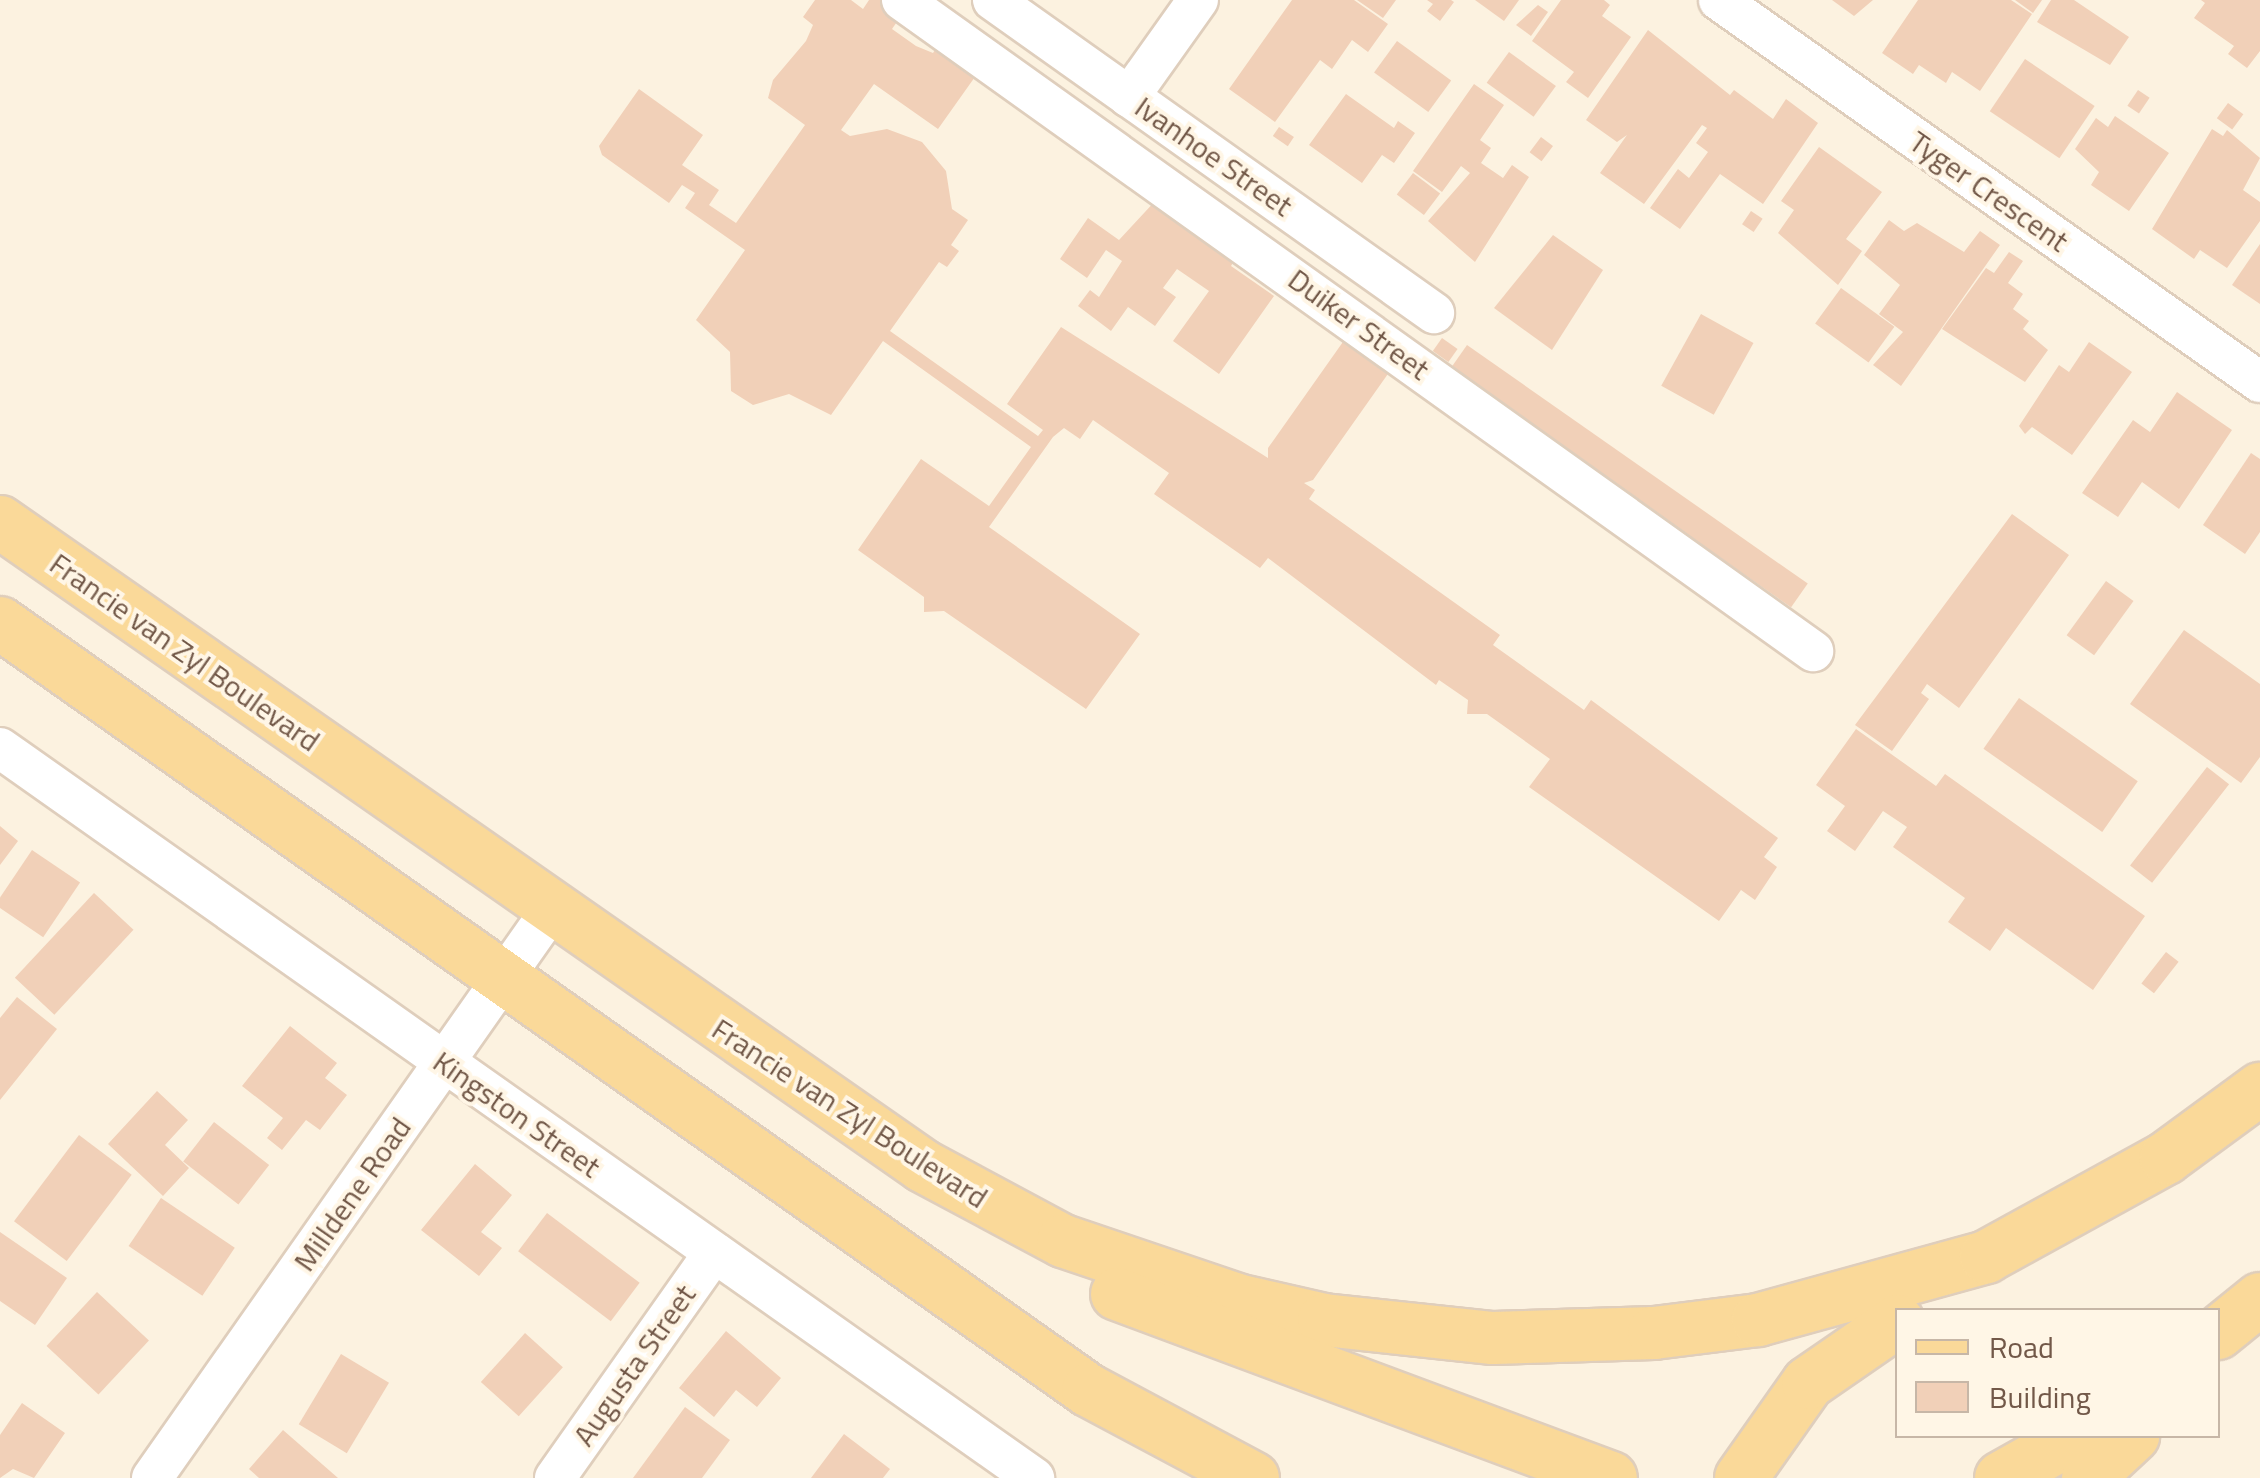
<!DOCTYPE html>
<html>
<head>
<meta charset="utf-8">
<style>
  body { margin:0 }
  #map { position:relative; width:2260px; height:1478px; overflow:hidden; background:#fcf2e0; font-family:"Titillium Web",sans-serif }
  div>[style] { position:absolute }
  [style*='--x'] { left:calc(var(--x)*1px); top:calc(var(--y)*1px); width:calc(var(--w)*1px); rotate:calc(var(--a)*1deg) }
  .building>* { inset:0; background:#f1d0b8; transform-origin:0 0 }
  .roads { filter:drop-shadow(2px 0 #dfcebc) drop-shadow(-2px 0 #dfcebc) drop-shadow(0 2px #dfcebc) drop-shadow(0 -2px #dfcebc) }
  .minor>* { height:40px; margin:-20px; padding:0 20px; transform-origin:20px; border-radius:20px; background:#fff }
  .major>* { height:52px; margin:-26px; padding:0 26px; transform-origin:26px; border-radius:26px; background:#fad999 }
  span { translate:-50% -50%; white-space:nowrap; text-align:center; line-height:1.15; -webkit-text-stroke:8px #fff6e6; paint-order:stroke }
  .street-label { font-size:30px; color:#725848 }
  .legend { position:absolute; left:1895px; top:1308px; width:325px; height:130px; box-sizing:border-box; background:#fff6e6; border:2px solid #c7b7a7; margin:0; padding:12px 18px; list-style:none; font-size:30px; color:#725848 }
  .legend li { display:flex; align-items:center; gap:20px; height:50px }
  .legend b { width:50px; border:2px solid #c7b7a7 }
</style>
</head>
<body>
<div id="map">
  <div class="building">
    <i style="clip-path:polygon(815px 0,851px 0,863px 9px,869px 0,884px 0,903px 13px,892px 29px,916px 46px,933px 53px,942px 39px,982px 67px,938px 129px,874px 84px,841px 130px,850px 136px,887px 129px,922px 142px,946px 171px,952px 209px,968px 220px,951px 245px,959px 251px,947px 267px,939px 262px,890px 331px,1038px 436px,1043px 430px,1007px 404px,1061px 327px,1268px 458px,1268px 448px,1345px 339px,1390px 371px,1313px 480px,1304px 483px,1315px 490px,1309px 499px,1500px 635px,1493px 645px,1584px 710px,1591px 700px,1778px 838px,1764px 857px,1777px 867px,1755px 900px,1741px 890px,1719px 921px,1529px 787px,1550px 759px,1487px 714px,1467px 714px,1468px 700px,1439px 680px,1436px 685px,1268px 558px,1260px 568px,1154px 494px,1169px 473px,1093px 420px,1080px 439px,1064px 428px,1053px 437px,989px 527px,1140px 634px,1086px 709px,944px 611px,924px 612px,924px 597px,858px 550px,921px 459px,989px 506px,1031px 447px,883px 341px,831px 415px,789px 394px,753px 405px,731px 391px,730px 352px,696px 320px,745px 250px,685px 208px,695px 193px,682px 185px,669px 203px,602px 155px,599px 146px,639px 89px,703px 135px,682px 165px,719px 190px,709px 205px,736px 223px,805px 125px,768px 98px,773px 80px,806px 41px,813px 25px,803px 17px)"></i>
    <i style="clip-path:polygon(1292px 0,1354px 0,1388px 24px,1368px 52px,1352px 40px,1332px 69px,1320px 60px,1275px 122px,1229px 89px)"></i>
    <i style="clip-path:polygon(1357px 0,1396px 0,1383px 18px)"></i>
    <i style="clip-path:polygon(1427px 0,1451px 0,1454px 2px,1440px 21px,1427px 11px,1433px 4px)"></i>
    <i style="clip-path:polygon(1475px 0,1519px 0,1504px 21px)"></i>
    <i style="clip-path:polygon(1561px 0,1604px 0,1610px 5px,1602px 16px,1631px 37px,1588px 98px,1566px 82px,1574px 72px,1532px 41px)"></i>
    <i style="clip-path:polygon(1832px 0,1873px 0,1854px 16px)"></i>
    <i style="clip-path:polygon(1918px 0,2011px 0,2032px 14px,1980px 91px,1952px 72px,1946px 83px,1919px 65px,1913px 74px,1882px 53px)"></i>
    <i style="clip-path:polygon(2015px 0,2042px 0,2033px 13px)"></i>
    <i style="clip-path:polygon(2051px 0,2074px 0,2129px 37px,2110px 65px,2037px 22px)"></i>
    <i style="clip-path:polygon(2201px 0,2260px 0,2260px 51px,2247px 68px,2228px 54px,2234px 46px,2194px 18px,2205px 3px)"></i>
    <i style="clip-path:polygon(1538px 5px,1548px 12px,1531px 36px,1516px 25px)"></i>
    <i style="clip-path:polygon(1648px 30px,1730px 95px,1734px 90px,1773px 119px,1786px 99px,1818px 123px,1763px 204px,1720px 174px,1680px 229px,1650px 208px,1678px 169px,1689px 178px,1708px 152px,1696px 143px,1707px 128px,1702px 125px,1644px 204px,1600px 173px,1627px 135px,1617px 142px,1586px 120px)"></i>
    <i style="left:1397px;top:41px;width:67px;height:39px;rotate:36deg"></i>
    <i style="left:1509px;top:52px;width:58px;height:38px;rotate:36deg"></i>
    <i style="left:2025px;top:59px;width:84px;height:63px;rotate:34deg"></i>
    <i style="clip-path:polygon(1474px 84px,1504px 105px,1480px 140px,1491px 148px,1481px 163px,1503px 178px,1512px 165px,1529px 177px,1475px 262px,1428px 221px,1470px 173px,1461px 166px,1442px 192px,1413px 171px)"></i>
    <i style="left:2138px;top:90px;width:14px;height:19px;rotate:34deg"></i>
    <i style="clip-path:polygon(1346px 94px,1394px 128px,1398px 121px,1415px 133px,1394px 163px,1382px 155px,1362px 183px,1309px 145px)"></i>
    <i style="left:2228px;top:103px;width:19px;height:19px;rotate:36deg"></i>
    <i style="clip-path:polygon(2115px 116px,2169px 153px,2129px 211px,2091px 185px,2099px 172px,2075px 149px,2096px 118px,2108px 127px)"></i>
    <i style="left:1279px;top:127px;width:18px;height:11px;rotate:34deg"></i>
    <i style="clip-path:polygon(2212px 129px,2223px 136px,2227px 130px,2260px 158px,2243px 190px,2260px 202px,2260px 221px,2227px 268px,2200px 250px,2194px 259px,2152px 229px)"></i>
    <i style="left:1541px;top:137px;width:15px;height:19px;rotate:37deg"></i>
    <i style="clip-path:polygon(1819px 147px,1882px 192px,1846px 239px,1862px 251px,1838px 285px,1778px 233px,1794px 210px,1781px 201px)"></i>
    <i style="left:1413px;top:173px;width:34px;height:27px;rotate:37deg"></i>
    <i style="clip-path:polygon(1157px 199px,1237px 256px,1231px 266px,1274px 296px,1219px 374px,1173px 341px,1209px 291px,1177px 269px,1163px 288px,1176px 297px,1155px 326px,1128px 307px,1111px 331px,1078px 306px,1090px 290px,1099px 297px,1122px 261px,1106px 250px,1087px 278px,1060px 259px,1088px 218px,1119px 240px)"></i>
    <i style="left:1751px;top:211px;width:14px;height:16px;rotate:34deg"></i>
    <i style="clip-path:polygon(1889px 220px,1904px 231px,1917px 223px,1964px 252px,1980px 231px,2000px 245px,1901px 386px,1873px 365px,1903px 332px,1879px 314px,1900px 285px,1864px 255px)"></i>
    <i style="clip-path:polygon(1553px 235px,1603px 270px,1552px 350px,1494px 308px)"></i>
    <i style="clip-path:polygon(2260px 244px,2260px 304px,2232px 285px)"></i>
    <i style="clip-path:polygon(2009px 252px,2023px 261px,2008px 283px,2023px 294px,2013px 309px,2029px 321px,2023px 329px,2048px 350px,2025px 382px,1942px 329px,1986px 268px,1994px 273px)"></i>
    <i style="left:1841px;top:288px;width:66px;height:44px;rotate:36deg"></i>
    <i style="left:1701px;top:314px;width:60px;height:82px;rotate:29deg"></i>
    <i style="left:1442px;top:338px;width:19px;height:16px;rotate:35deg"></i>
    <i style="clip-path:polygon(2089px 342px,2132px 372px,2072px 455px,2032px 427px,2025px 434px,2019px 426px,2059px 365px,2069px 372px)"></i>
    <i style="left:1467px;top:345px;width:416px;height:29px;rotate:35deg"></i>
    <i style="clip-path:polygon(2177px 392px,2232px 430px,2179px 509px,2142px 482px,2118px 517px,2082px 493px,2133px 420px,2150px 432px)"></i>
    <i style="clip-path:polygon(2251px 453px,2260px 459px,2260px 532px,2245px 554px,2203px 525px)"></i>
    <i style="clip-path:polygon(2012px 514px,2069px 555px,1959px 708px,1927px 684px,1921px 693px,1929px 699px,1892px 751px,1855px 725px)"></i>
    <i style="left:2106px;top:581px;width:34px;height:67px;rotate:36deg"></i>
    <i style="clip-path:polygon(2184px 630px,2260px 684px,2260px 757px,2241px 783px,2130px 704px)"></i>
    <i style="left:2019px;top:698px;width:145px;height:62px;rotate:35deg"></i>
    <i style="clip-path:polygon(1856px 729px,1936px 786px,1945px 774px,2145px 916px,2093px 990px,2006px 928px,1990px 951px,1948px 922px,1965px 898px,1893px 847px,1907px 827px,1883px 811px,1855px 851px,1827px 831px,1845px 806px,1816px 785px)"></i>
    <i style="left:2207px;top:767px;width:28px;height:125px;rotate:38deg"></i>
    <i style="clip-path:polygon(0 826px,18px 841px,0 865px)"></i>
    <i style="left:32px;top:850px;width:58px;height:66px;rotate:34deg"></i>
    <i style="left:94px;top:893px;width:54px;height:116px;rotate:43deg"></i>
    <i style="left:2166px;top:952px;width:16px;height:40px;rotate:38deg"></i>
    <i style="clip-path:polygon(17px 997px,57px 1029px,0 1100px,0 1018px)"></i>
    <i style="clip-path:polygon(290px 1026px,337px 1063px,325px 1078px,347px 1095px,320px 1130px,306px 1120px,282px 1150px,267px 1138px,283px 1118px,242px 1086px)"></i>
    <i style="clip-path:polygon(157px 1091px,188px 1120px,165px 1145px,189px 1168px,163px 1196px,108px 1144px)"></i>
    <i style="left:214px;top:1122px;width:70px;height:50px;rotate:38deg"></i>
    <i style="left:79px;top:1135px;width:66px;height:108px;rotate:37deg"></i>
    <i style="clip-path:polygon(475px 1164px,512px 1195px,481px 1232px,502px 1248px,479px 1276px,421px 1230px)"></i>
    <i style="left:161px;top:1198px;width:89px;height:58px;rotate:34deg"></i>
    <i style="left:547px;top:1213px;width:116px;height:48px;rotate:37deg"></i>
    <i style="clip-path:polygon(0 1232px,67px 1278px,35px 1325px,0 1301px)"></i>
    <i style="left:97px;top:1292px;width:71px;height:74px;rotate:43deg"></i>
    <i style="clip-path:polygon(726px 1331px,781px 1378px,757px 1407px,736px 1390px,714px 1417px,679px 1388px)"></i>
    <i style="left:525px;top:1333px;width:51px;height:66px;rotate:42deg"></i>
    <i style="left:341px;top:1354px;width:56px;height:82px;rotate:31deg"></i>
    <i style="clip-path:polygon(22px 1403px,65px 1433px,34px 1478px,13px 1469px,0 1478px,0 1435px)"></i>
    <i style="clip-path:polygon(685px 1407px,730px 1440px,702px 1478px,633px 1478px)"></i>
    <i style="clip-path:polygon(283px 1430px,338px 1478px,259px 1478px,249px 1469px)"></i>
    <i style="clip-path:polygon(844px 1434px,890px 1469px,883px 1478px,811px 1478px)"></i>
  </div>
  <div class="roads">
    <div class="minor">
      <i style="--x:902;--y:0;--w:1120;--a:35.55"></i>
      <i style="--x:993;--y:0;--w:541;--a:35.37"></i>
      <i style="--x:1719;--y:0;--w:662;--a:35.23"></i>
      <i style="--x:1129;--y:97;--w:119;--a:-54.6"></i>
      <i style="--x:0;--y:748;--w:1266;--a:35.22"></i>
      <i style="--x:152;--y:1478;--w:694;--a:-54.91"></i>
      <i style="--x:555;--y:1478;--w:276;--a:-54.8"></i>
    </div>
    <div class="major">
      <i style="--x:0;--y:522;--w:1125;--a:34.9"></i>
      <i style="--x:923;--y:1166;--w:159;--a:28.2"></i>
      <i style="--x:1063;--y:1241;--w:184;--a:18.7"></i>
      <i style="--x:1237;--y:1300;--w:89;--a:12.9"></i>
      <i style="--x:1324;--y:1320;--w:170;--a:6.1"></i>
      <i style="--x:1493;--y:1338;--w:161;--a:-1.8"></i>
      <i style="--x:1654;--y:1333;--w:105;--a:-7.1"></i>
      <i style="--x:1758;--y:1320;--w:237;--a:-15.4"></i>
      <i style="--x:1986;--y:1257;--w:205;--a:-28.8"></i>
      <i style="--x:2166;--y:1158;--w:117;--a:-36.3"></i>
      <i style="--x:0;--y:623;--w:1331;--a:35.18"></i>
      <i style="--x:1088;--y:1390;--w:187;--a:28.1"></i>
      <i style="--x:1117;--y:1294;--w:527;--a:20.43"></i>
      <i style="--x:2218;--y:1333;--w:54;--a:-39"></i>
      <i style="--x:1741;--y:1478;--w:116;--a:-54.8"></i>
      <i style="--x:1808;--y:1383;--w:109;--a:-34.6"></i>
      <i style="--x:2001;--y:1478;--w:86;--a:-29.2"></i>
      <i style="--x:2088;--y:1478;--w:62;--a:-43"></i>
    </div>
  </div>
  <div class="street-label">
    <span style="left:1214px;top:156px;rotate:35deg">Ivanhoe Street</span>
    <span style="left:1989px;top:191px;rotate:35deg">Tyger Crescent</span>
    <span style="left:1359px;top:324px;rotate:36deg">Duiker Street</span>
    <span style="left:185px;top:652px;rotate:35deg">Francie van Zyl Boulevard</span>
    <span style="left:850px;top:1113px;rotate:33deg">Francie van Zyl Boulevard</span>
    <span style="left:517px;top:1114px;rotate:35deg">Kingston Street</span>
    <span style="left:352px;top:1194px;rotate:-55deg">Milldene Road</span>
    <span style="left:634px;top:1365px;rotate:-55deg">Augusta Street</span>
  </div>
  <ul class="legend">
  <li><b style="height:12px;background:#fad999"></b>Road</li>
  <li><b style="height:28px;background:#f1d0b8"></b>Building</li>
  </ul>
</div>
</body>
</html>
